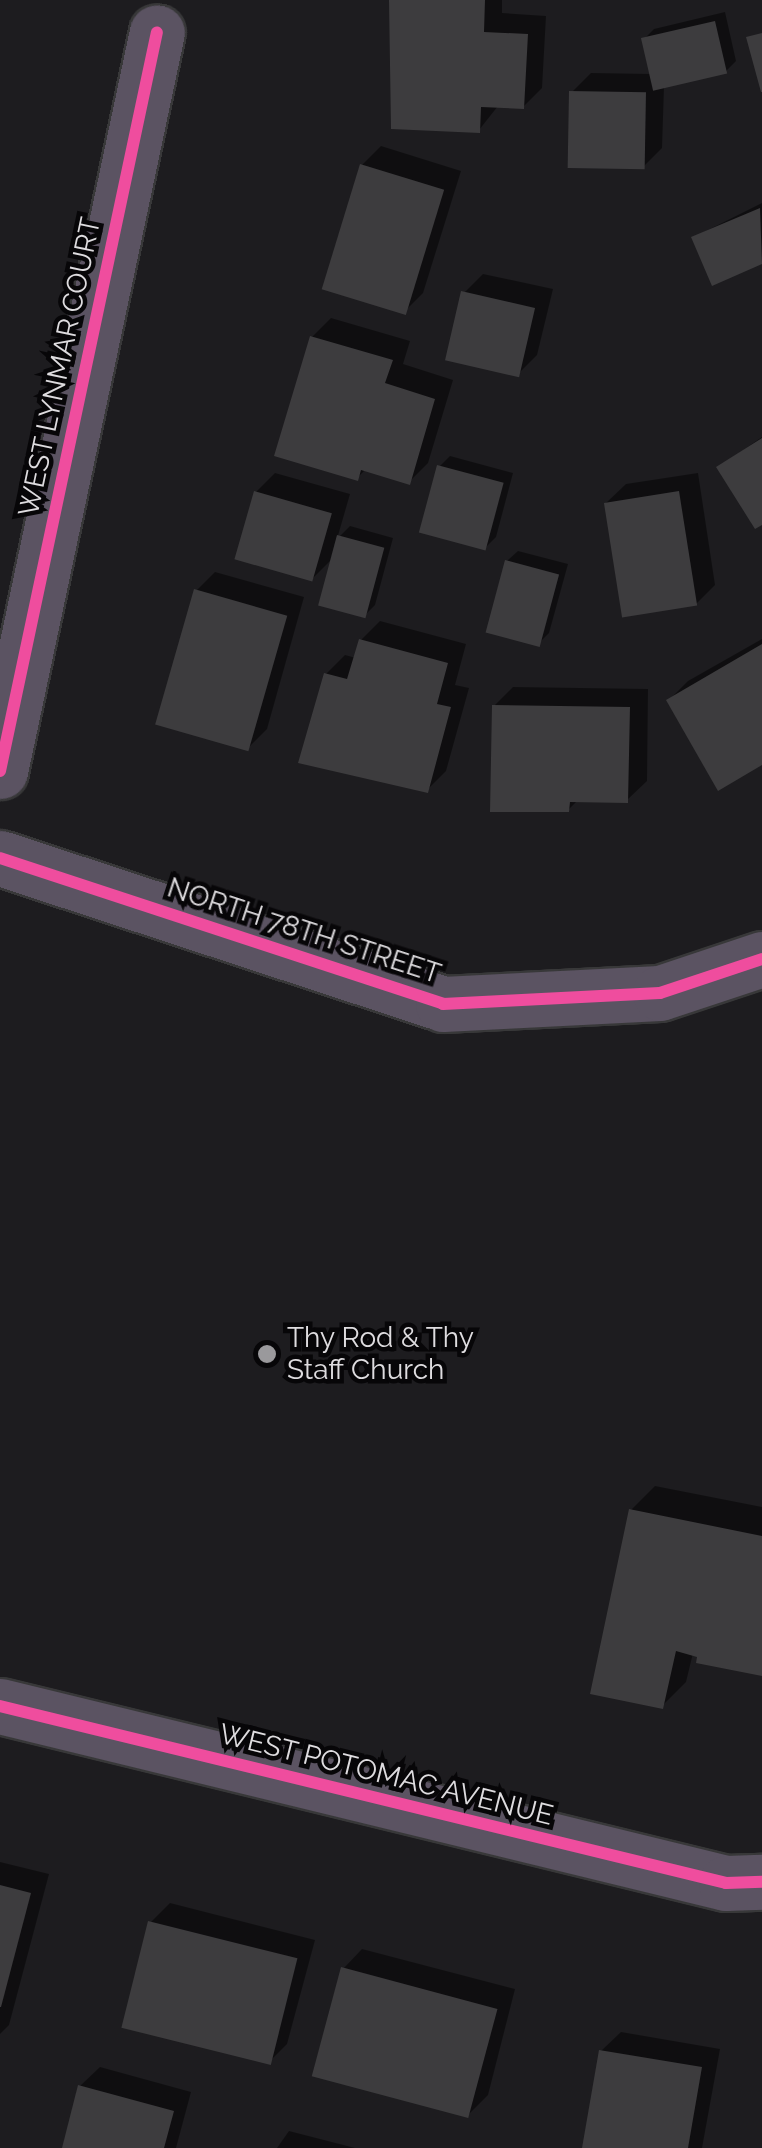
<!DOCTYPE html>
<html>
<head>
<meta charset="utf-8">
<style>
  body { margin:0 }
  #map { position:relative; width:762px; height:2148px; overflow:hidden; background:#1d1c1f; font-family:Raleway,sans-serif }
  div>[style] { position:absolute }
  [style*='--x'] { left:calc(var(--x)*1px); top:calc(var(--y)*1px); width:calc(var(--w)*1px); rotate:calc(var(--a)*1deg) }
  .shadow>* { inset:0; background:#0007 }
  .building>* { inset:0; background:#3d3c3e; transform-origin:0 0 }
  .roads { filter:drop-shadow(2px 0 #383839) drop-shadow(-2px 0 #383839) drop-shadow(0 2px #383839) drop-shadow(0 -2px #383839) }
  .minor>* { height:55px; margin:-27.5px; padding:0 27.5px; transform-origin:27.5px; border-radius:27.5px; background:#5b5362 }
  .cycleway>* { height:12px; margin:-6px; padding:0 6px; transform-origin:6px; border-radius:6px; background:#ef4d9e }
  .dots>* { width:28px; height:28px; translate:-50% -50%; box-sizing:border-box; border:5px solid #070608; border-radius:50% }
  span { translate:-50% -50%; white-space:nowrap; text-align:center; line-height:1.15; -webkit-text-stroke:9px #070608; paint-order:stroke }
  .street-label { font-size:28px; color:#dedcdf }
  .poi-label { font-size:28px; color:#dedcdf }
  .left { translate:0 -50%; text-align:left }
</style>
</head>
<body>
<div id="map">
  <div class="shadow">
    <i style="clip-path:polygon(392px 0,502px 0,502px 13px,546px 16px,542px 88px,523px 107px,498px 106px,479px 130px)"></i>
    <i style="clip-path:polygon(725px 12px,736px 61px,725px 72px,664px 87px,662px 148px,643px 167px,572px 92px,591px 73px,651px 74px,643px 40px,654px 29px)"></i>
    <i style="clip-path:polygon(381px 146px,461px 171px,423px 293px,404px 312px,362px 165px)"></i>
    <i style="clip-path:polygon(762px 203px,762px 261px,714px 282px,694px 237px)"></i>
    <i style="clip-path:polygon(483px 274px,553px 289px,537px 355px,518px 374px,464px 293px)"></i>
    <i style="clip-path:polygon(331px 318px,410px 341px,403px 364px,453px 380px,428px 463px,409px 482px,366px 469px,357px 478px,312px 337px)"></i>
    <i style="clip-path:polygon(762px 437px,762px 522px,719px 467px)"></i>
    <i style="clip-path:polygon(450px 456px,513px 473px,496px 537px,485px 548px,439px 467px)"></i>
    <i style="clip-path:polygon(275px 473px,350px 494px,337px 539px,350px 526px,393px 538px,375px 605px,364px 616px,334px 557px,312px 579px,256px 492px)"></i>
    <i style="clip-path:polygon(698px 473px,715px 585px,696px 604px,606px 503px,626px 484px)"></i>
    <i style="clip-path:polygon(518px 551px,568px 564px,549px 633px,539px 643px,507px 561px)"></i>
    <i style="clip-path:polygon(215px 572px,304px 597px,267px 729px,248px 748px,196px 591px)"></i>
    <i style="clip-path:polygon(380px 621px,466px 644px,455px 685px,469px 688px,446px 771px,427px 790px,326px 674px,345px 655px,356px 658px,361px 640px)"></i>
    <i style="clip-path:polygon(762px 639px,762px 763px,669px 700px,688px 681px)"></i>
    <i style="clip-path:polygon(513px 687px,648px 689px,647px 781px,627px 800px,579px 799px,568px 810px,494px 706px)"></i>
    <i style="clip-path:polygon(655px 1486px,762px 1507px,762px 1674px,693px 1653px,686px 1682px,662px 1706px,631px 1510px)"></i>
    <i style="clip-path:polygon(0 1862px,49px 1874px,9px 2025px,0 2034px)"></i>
    <i style="clip-path:polygon(170px 1903px,315px 1940px,287px 2044px,268px 2063px,151px 1922px)"></i>
    <i style="clip-path:polygon(362px 1949px,515px 1989px,488px 2095px,469px 2114px,343px 1969px)"></i>
    <i style="clip-path:polygon(621px 2032px,720px 2049px,702px 2148px,584px 2148px,601px 2051px)"></i>
    <i style="clip-path:polygon(100px 2067px,191px 2092px,176px 2148px,65px 2148px,80px 2086px)"></i>
    <i style="clip-path:polygon(289px 2131px,355px 2148px,277px 2148px)"></i>
  </div>
  <div class="building">
    <i style="clip-path:polygon(389px 0,485px 0,484px 32px,528px 34px,524px 109px,481px 107px,480px 133px,391px 129px)"></i>
    <i style="left:715px;top:21px;width:54px;height:76px;rotate:77deg"></i>
    <i style="clip-path:polygon(762px 33px,762px 92px,761px 92px,746px 37px)"></i>
    <i style="left:569px;top:91px;width:77px;height:77px;rotate:1deg"></i>
    <i style="left:360px;top:164px;width:88px;height:131px;rotate:17deg"></i>
    <i style="clip-path:polygon(760px 208px,762px 264px,712px 286px,691px 237px)"></i>
    <i style="left:461px;top:291px;width:76px;height:71px;rotate:13deg"></i>
    <i style="clip-path:polygon(310px 336px,393px 360px,385px 383px,435px 399px,410px 485px,361px 470px,358px 481px,274px 456px)"></i>
    <i style="clip-path:polygon(762px 438px,762px 525px,755px 529px,716px 467px)"></i>
    <i style="left:437px;top:465px;width:69px;height:70px;rotate:15deg"></i>
    <i style="left:254px;top:491px;width:81px;height:71px;rotate:16deg"></i>
    <i style="left:679px;top:491px;width:116px;height:76px;rotate:81deg"></i>
    <i style="left:337px;top:535px;width:49px;height:73px;rotate:15deg"></i>
    <i style="left:505px;top:560px;width:56px;height:75px;rotate:15deg"></i>
    <i style="left:194px;top:589px;width:97px;height:141px;rotate:16deg"></i>
    <i style="clip-path:polygon(359px 639px,448px 663px,437px 704px,451px 707px,428px 793px,298px 763px,324px 673px,347px 679px)"></i>
    <i style="clip-path:polygon(762px 644px,762px 765px,718px 791px,666px 700px)"></i>
    <i style="clip-path:polygon(492px 705px,630px 707px,628px 803px,570px 802px,569px 812px,490px 812px)"></i>
    <i style="clip-path:polygon(629px 1509px,762px 1536px,762px 1676px,696px 1663px,697px 1657px,676px 1651px,663px 1709px,590px 1694px)"></i>
    <i style="clip-path:polygon(0 1885px,31px 1893px,1px 2007px,0 2007px)"></i>
    <i style="left:148px;top:1921px;width:154px;height:110px;rotate:14deg"></i>
    <i style="left:341px;top:1967px;width:162px;height:113px;rotate:15deg"></i>
    <i style="clip-path:polygon(599px 2050px,702px 2067px,688px 2148px,582px 2148px)"></i>
    <i style="clip-path:polygon(78px 2085px,174px 2111px,164px 2148px,62px 2148px)"></i>
  </div>
  <div class="roads">
    <div class="minor">
      <i style="--x:0;--y:771;--w:755;--a:-78.01"></i>
      <i style="--x:0;--y:858;--w:466;--a:18.2"></i>
      <i style="--x:443;--y:1004;--w:217;--a:-2.9"></i>
      <i style="--x:660;--y:993;--w:108;--a:-18.4"></i>
      <i style="--x:0;--y:1706;--w:747;--a:13.7"></i>
      <i style="--x:726;--y:1883;--w:36;--a:-2"></i>
    </div>
  </div>
  <div class="cycleway">
    <i style="--x:0;--y:771;--w:755;--a:-78.01"></i>
    <i style="--x:0;--y:858;--w:466;--a:18.2"></i>
    <i style="--x:443;--y:1004;--w:217;--a:-2.9"></i>
    <i style="--x:660;--y:993;--w:108;--a:-18.4"></i>
    <i style="--x:0;--y:1706;--w:747;--a:13.7"></i>
    <i style="--x:726;--y:1883;--w:36;--a:-2"></i>
  </div>
  <div class="dots">
    <i style="left:267px;top:1354px;background:#9a999c"></i>
  </div>
  <div class="street-label">
    <span style="left:60px;top:367px;rotate:-78deg">WEST LYNMAR COURT</span>
    <span style="left:304px;top:931px;rotate:18deg">NORTH 78TH STREET</span>
    <span style="left:386px;top:1775px;rotate:14deg">WEST POTOMAC AVENUE</span>
  </div>
  <div class="poi-label">
    <span class="left" style="left:287px;top:1354px">Thy Rod &amp; Thy<br>Staff Church</span>
  </div>
</div>
</body>
</html>
